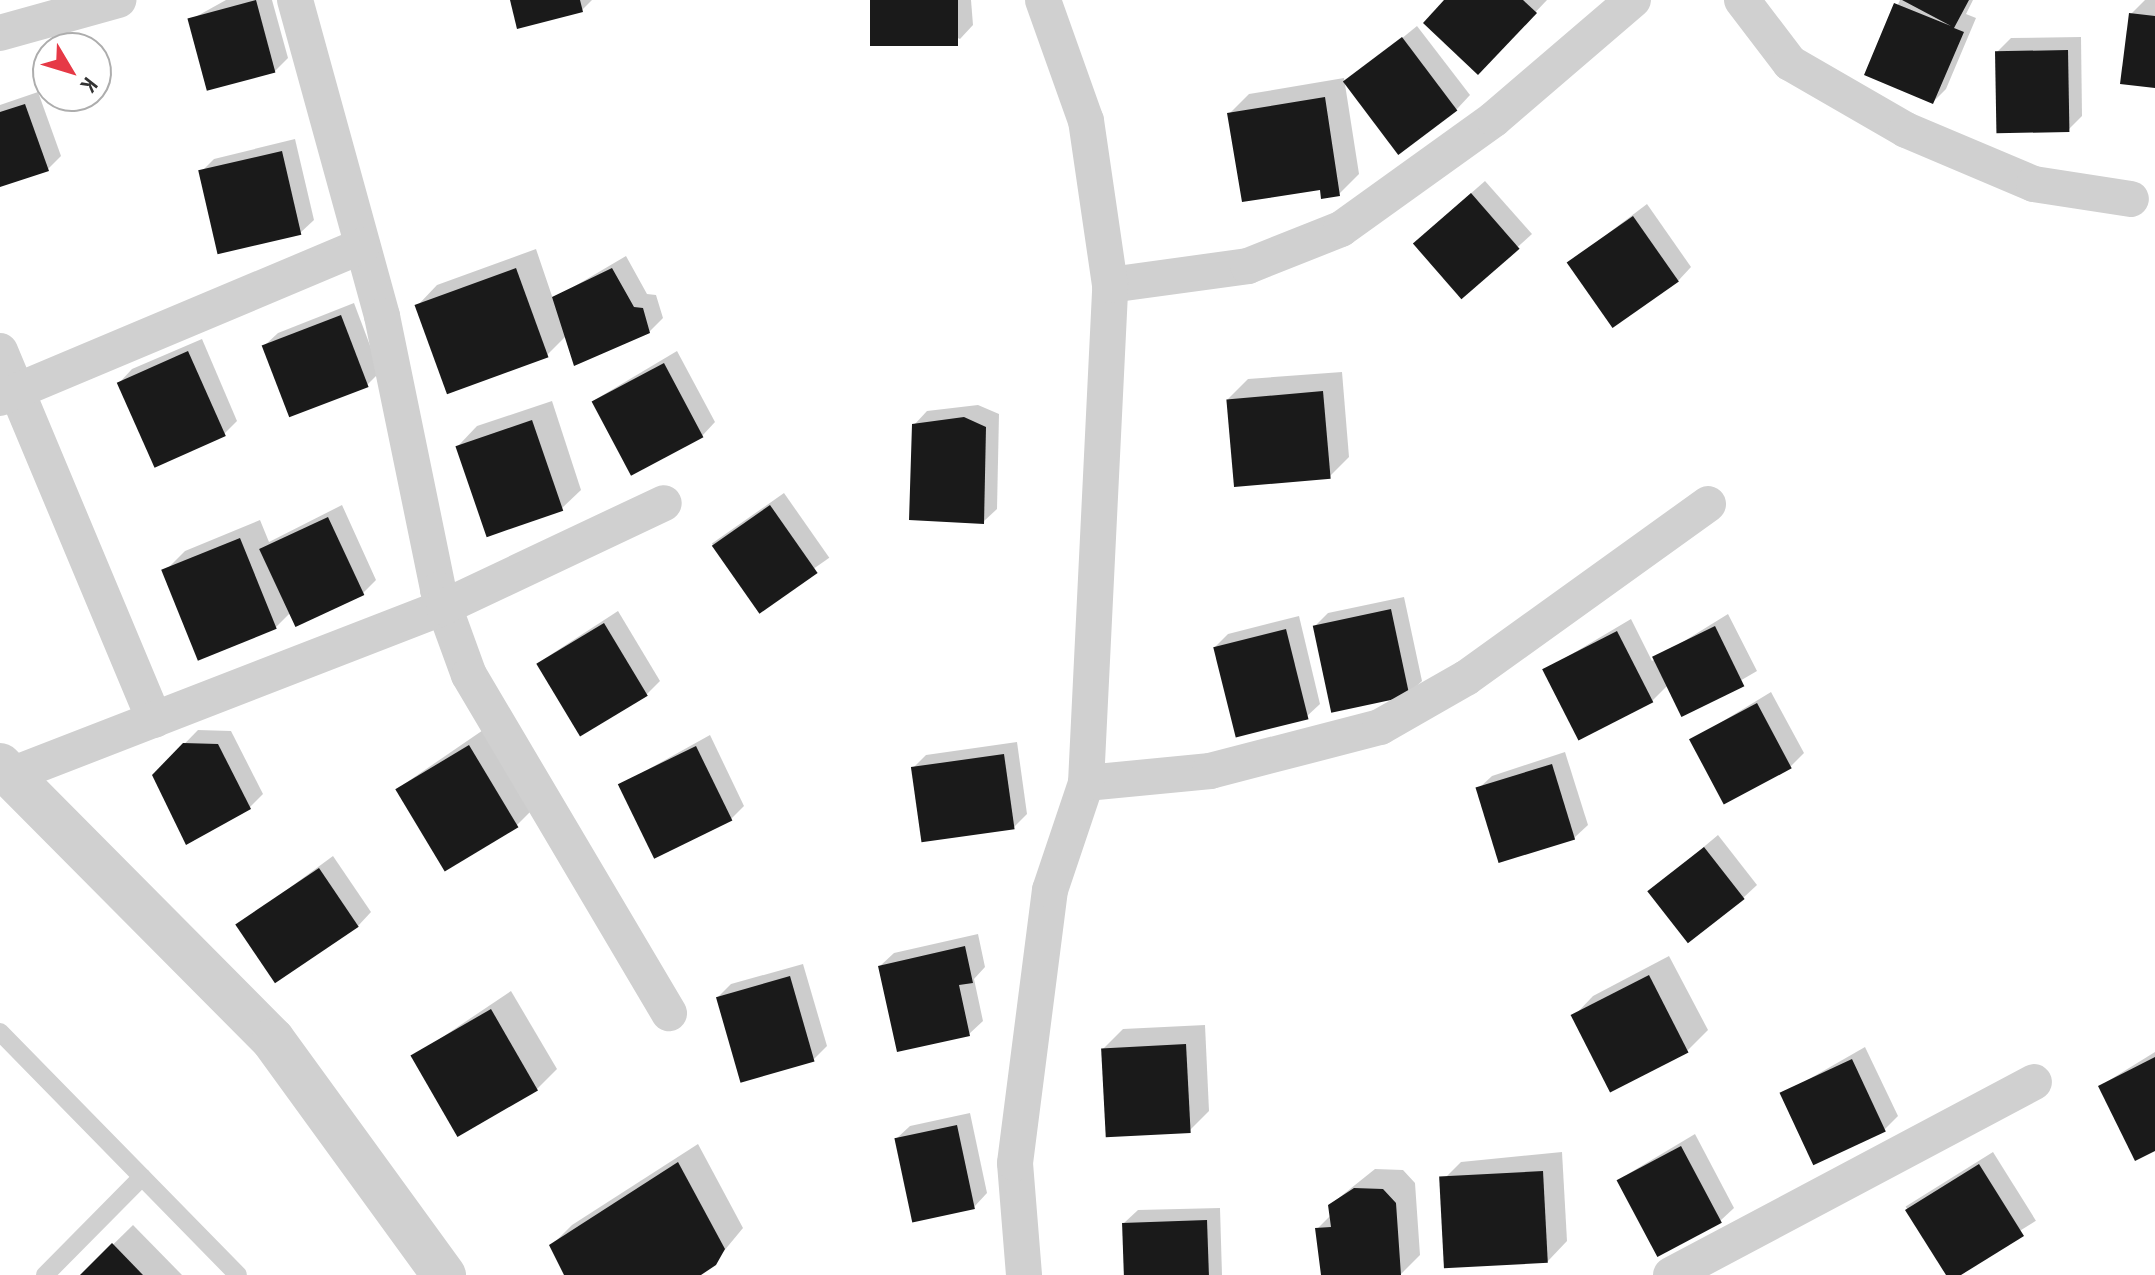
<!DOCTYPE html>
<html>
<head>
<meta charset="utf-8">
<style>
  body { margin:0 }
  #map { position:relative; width:2155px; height:1275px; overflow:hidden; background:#fff; font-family:"PT Sans Narrow",sans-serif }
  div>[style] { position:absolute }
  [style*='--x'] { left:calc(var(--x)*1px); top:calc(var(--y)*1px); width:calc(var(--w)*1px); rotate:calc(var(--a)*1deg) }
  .shadow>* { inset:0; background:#0003; transform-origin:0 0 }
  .building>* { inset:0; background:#1a1a1a; transform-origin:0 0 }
  .service>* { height:18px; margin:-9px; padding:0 9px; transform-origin:9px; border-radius:9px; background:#d0d0d0 }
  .minor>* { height:36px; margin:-18px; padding:0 18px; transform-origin:18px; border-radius:18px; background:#d0d0d0 }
  .tertiary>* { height:44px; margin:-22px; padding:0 22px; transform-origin:22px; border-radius:22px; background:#d0d0d0 }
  span { translate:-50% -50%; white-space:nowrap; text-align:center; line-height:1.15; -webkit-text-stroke:8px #fff; paint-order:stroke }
  .north { position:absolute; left:32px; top:32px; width:80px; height:80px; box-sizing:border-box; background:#fff; border:2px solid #adadad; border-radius:50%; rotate:128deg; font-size:22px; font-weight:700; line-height:32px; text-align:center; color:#333 }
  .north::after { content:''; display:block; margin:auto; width:28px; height:36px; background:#e63946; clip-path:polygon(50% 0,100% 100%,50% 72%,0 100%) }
</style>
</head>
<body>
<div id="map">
  <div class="shadow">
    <i style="clip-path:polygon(226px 0,272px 0,288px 58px,274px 72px,190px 20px)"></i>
    <i style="clip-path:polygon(512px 0,592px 0,582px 10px)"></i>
    <i style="clip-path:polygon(872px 0,971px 0,973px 25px,960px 39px)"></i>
    <i style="clip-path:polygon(1447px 0,1547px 0,1478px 73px)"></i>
    <i style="clip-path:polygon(1900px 0,1973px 0,1966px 14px,1976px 18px,1946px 89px,1933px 102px,1866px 74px)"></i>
    <i style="clip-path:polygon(2145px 0,2155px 0,2155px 86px,2131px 14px)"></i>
    <i style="clip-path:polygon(1417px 26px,1470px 95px,1457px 109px,1347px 83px)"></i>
    <i style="clip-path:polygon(2081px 37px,2082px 116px,2068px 130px,1997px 52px,2011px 38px)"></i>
    <i style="clip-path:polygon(1344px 78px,1359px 174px,1339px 194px,1230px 113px,1249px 94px)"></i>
    <i style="clip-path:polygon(38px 92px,61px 156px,48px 169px,0 185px,0 105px)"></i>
    <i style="clip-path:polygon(295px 139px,314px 220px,300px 233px,201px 172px,214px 159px)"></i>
    <i style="clip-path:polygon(1485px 181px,1532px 234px,1462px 297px,1428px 231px)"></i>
    <i style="clip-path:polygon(1647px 204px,1691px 267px,1678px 281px,1569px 263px)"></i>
    <i style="clip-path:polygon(536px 249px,553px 299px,626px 256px,647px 294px,656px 295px,663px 318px,649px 332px,575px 363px,569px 333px,547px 355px,418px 305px,437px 285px)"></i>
    <i style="clip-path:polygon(354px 303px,380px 372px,367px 385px,264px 346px,278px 333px)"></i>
    <i style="clip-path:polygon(202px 339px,237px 421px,224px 434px,119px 383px,132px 369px)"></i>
    <i style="clip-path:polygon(677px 351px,715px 422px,702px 436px,593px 401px)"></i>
    <i style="clip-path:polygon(1342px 372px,1349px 457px,1329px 477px,1228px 399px,1248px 379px)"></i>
    <i style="clip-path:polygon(552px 401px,581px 490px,561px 509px,458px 446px,477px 426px)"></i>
    <i style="clip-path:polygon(978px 405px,999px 414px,997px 509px,983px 522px,914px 425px,927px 411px)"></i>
    <i style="left:784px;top:493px;width:79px;height:88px;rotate:55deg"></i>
    <i style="clip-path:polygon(342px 505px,376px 580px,363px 593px,290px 613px,276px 627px,165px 571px,185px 551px,260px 520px,269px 542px)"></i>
    <i style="clip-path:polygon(1404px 597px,1422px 681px,1408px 694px,1315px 626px,1328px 613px)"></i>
    <i style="clip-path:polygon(618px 611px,660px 681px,646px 695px,538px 663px)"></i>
    <i style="clip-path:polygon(1728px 614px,1757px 671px,1683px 714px,1668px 685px,1652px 701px,1545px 670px,1631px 619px,1652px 661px)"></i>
    <i style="clip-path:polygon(1299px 616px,1320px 704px,1306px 717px,1215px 647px,1228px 634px)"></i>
    <i style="clip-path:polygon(1771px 692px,1804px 753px,1791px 766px,1692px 740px)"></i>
    <i style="clip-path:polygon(489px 726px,536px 806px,517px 825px,397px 789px)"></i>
    <i style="clip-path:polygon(198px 730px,231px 731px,263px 794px,249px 808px,154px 775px)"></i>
    <i style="clip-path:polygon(710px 735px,744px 806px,731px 819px,620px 785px)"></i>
    <i style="clip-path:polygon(1017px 742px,1027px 814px,1014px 827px,913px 768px,926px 755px)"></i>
    <i style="clip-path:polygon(1565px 752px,1588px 825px,1574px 838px,1501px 861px,1478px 789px,1492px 776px)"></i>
    <i style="clip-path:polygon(1718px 835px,1757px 885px,1743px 898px,1650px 892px)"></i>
    <i style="clip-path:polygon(333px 856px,371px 912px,358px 926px,239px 925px)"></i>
    <i style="clip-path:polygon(978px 934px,985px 967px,974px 979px,983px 1021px,969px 1034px,880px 966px,894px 953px)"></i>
    <i style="clip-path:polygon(1669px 956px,1708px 1030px,1688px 1050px,1574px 1016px,1593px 996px)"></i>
    <i style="clip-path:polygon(803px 964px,827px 1046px,814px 1059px,718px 997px,731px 984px)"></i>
    <i style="clip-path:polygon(511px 991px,557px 1069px,537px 1089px,413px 1057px)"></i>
    <i style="clip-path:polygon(1205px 1025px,1209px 1111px,1189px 1131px,1103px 1049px,1123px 1029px)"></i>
    <i style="clip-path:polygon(1865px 1047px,1898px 1116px,1885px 1129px,1783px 1094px)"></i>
    <i style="clip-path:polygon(2155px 1052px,2155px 1148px,2100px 1086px)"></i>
    <i style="clip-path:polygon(970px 1113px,987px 1193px,974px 1207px,896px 1139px,910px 1126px)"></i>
    <i style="clip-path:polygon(1695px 1134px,1734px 1208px,1720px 1221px,1618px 1180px)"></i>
    <i style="clip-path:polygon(698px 1144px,743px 1228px,714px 1263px,697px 1275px,566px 1275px,552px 1245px,572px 1225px)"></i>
    <i style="clip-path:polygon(1562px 1152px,1567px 1241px,1548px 1261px,1441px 1182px,1461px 1162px)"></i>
    <i style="left:1993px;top:1152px;width:81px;height:103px;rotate:58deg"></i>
    <i style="clip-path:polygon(1375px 1169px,1403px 1170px,1415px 1183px,1420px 1255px,1400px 1275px,1323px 1275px,1317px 1229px,1331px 1215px,1330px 1205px)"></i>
    <i style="clip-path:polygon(1220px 1208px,1222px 1275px,1125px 1275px,1124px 1223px,1138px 1210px)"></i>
    <i style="clip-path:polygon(133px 1225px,182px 1275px,82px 1275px)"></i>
  </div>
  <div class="building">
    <i style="left:256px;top:0;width:75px;height:71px;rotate:75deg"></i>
    <i style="clip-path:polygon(510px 0,580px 0,583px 12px,517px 29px)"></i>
    <i style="left:870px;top:0;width:88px;height:46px"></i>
    <i style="clip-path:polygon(1444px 0,1523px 0,1537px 13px,1478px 75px,1423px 23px)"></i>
    <i style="clip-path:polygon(1902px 0,1969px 0,1954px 28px,1964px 32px,1933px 104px,1864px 75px,1894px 3px,1951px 26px)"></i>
    <i style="clip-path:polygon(2129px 13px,2155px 16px,2155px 88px,2120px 84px)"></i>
    <i style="left:1402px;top:37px;width:92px;height:74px;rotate:53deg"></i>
    <i style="left:2068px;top:50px;width:82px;height:73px;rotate:89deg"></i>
    <i style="clip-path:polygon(1325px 97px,1340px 196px,1321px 199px,1320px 190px,1242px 202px,1227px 113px)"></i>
    <i style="clip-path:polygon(25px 104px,49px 171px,0 187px,0 112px)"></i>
    <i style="left:282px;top:151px;width:86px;height:86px;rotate:77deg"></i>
    <i style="left:1471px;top:193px;width:74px;height:77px;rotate:49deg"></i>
    <i style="left:1633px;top:216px;width:80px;height:81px;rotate:55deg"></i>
    <i style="left:516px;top:268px;width:95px;height:108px;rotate:70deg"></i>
    <i style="clip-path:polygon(612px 268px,634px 307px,643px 308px,650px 333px,574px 366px,552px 297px)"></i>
    <i style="left:341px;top:315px;width:77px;height:85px;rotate:69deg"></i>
    <i style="left:188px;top:351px;width:93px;height:78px;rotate:66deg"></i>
    <i style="left:664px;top:363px;width:84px;height:82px;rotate:62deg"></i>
    <i style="left:1323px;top:391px;width:88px;height:97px;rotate:85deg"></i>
    <i style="clip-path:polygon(964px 417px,986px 427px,984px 524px,909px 520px,912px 424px)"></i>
    <i style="left:532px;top:420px;width:96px;height:81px;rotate:71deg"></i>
    <i style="left:770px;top:505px;width:83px;height:71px;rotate:55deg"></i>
    <i style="left:328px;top:517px;width:86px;height:76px;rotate:65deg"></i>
    <i style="left:240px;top:538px;width:98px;height:85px;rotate:68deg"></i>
    <i style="left:1391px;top:609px;width:89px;height:80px;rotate:78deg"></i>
    <i style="left:604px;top:623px;width:85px;height:79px;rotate:59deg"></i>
    <i style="left:1715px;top:626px;width:67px;height:70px;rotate:64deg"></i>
    <i style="left:1286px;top:629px;width:93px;height:75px;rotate:76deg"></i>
    <i style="left:1617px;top:631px;width:80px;height:84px;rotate:63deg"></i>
    <i style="left:1757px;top:703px;width:74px;height:77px;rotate:62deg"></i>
    <i style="clip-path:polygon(183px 743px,218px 744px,251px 809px,186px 845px,152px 775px)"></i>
    <i style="left:469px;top:745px;width:96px;height:86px;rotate:59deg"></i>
    <i style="left:696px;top:746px;width:83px;height:87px;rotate:64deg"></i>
    <i style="left:1004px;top:754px;width:76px;height:94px;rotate:82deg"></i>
    <i style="left:1552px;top:764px;width:79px;height:80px;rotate:73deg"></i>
    <i style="left:1704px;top:847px;width:66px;height:72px;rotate:52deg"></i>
    <i style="left:319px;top:868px;width:71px;height:101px;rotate:56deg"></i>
    <i style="clip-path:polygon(965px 946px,973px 983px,959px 985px,970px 1036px,897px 1052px,878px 966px)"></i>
    <i style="left:1649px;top:975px;width:87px;height:88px;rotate:63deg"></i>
    <i style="left:790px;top:976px;width:89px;height:77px;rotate:74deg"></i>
    <i style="left:491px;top:1009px;width:94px;height:93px;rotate:60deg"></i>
    <i style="left:1186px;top:1044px;width:89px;height:85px;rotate:87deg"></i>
    <i style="clip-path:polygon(2155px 1057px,2155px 1151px,2135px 1161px,2098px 1086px)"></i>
    <i style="left:1852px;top:1059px;width:80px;height:80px;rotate:65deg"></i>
    <i style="left:957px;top:1125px;width:86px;height:64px;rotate:78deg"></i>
    <i style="left:1681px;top:1146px;width:87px;height:73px;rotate:62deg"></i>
    <i style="clip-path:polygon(678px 1162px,725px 1249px,716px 1265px,701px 1275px,564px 1275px,549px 1245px)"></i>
    <i style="clip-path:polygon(1979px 1164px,2024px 1236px,1961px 1275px,1946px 1275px,1905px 1210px)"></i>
    <i style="left:1543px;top:1171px;width:92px;height:104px;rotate:87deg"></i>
    <i style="clip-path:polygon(1354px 1188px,1383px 1189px,1396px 1203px,1401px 1275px,1321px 1275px,1315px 1228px,1331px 1227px,1328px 1205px)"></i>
    <i style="left:1207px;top:1220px;width:55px;height:85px;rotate:88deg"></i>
    <i style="clip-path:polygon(112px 1243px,143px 1275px,80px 1275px)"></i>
  </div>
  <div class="service">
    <i style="--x:0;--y:1032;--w:340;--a:45.6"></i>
    <i style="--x:45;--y:1275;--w:138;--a:-45.3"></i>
  </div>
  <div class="minor">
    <i style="--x:295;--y:0;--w:328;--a:74.6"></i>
    <i style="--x:382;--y:316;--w:280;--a:78.4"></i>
    <i style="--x:438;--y:590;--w:90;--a:70"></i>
    <i style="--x:469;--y:675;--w:393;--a:59.4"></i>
    <i style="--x:1742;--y:0;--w:79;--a:52.7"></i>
    <i style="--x:1790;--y:63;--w:134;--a:30"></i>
    <i style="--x:1906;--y:130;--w:139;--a:22.9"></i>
    <i style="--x:2034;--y:184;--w:98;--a:8.8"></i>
    <i style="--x:0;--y:33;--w:123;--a:-15.6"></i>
    <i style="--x:1110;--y:285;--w:139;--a:-7.8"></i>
    <i style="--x:1248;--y:266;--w:100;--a:-21.7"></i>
    <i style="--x:1341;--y:229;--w:188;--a:-35.7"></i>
    <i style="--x:1494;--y:119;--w:183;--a:-40.6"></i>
    <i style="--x:0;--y:351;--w:400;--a:67.3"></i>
    <i style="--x:0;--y:398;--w:393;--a:-22.8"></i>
    <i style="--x:11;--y:775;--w:464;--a:-21.2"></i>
    <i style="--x:444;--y:607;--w:243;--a:-25.3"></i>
    <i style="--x:1086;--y:783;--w:125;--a:-5.5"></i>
    <i style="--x:1210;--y:771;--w:176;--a:-14.5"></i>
    <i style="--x:1380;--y:727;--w:99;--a:-29.7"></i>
    <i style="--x:1466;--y:678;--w:298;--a:-35.7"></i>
    <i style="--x:1024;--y:1275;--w:112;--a:-94.6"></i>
    <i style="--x:1015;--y:1163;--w:275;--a:-82.7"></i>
    <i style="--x:1050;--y:890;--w:113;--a:-71.4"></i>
    <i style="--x:1086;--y:783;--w:499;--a:-87.2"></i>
    <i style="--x:1110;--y:285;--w:166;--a:-98.3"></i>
    <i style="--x:1086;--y:121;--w:128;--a:-109.6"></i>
    <i style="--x:1671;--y:1275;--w:411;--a:-28"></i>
  </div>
  <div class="tertiary">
    <i style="--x:0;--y:765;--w:387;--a:45.2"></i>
    <i style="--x:273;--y:1040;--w:291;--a:54"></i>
  </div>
  <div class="north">K</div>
</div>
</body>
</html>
